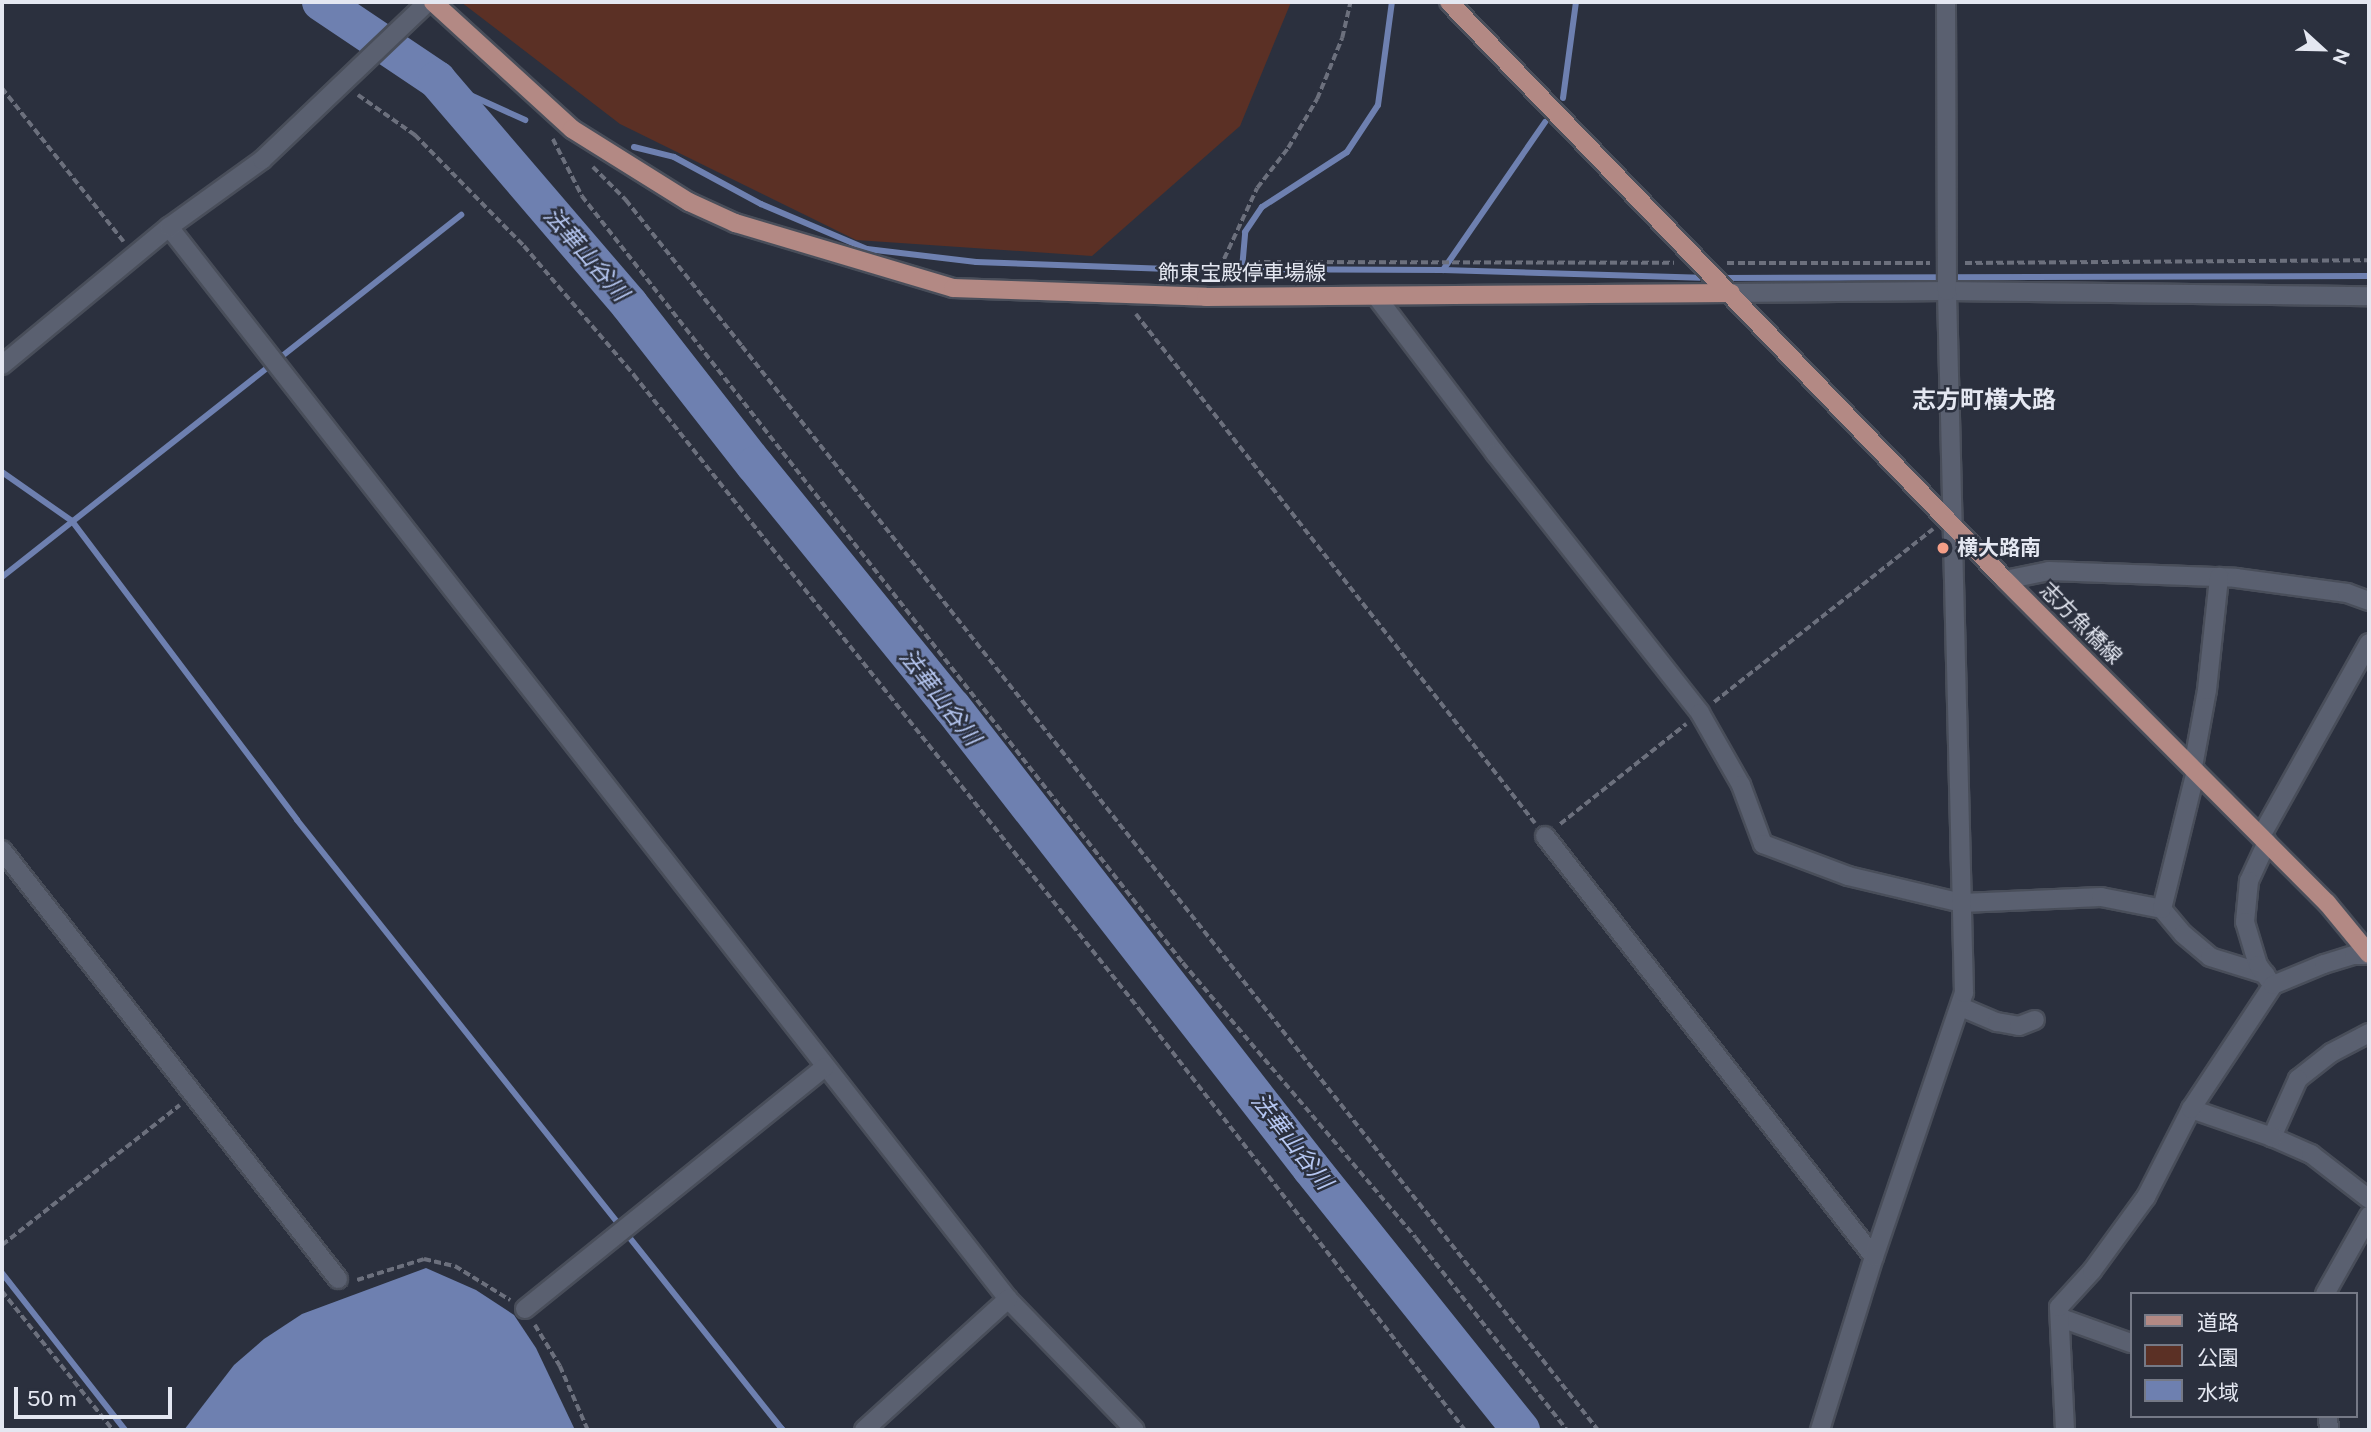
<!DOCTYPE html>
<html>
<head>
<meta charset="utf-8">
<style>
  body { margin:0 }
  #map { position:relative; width:2371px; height:1432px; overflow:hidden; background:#2b303e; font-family:"Public Sans","Noto Sans JP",sans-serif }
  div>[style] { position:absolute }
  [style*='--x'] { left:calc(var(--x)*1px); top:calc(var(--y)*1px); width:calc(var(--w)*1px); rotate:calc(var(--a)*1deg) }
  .green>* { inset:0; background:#5b3025 }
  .water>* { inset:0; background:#6e80b0 }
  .stream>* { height:6px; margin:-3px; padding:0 3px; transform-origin:3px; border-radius:3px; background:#6e80b0 }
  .river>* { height:38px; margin:-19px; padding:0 19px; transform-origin:19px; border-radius:19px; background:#6e80b0 }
  .path>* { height:3.5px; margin-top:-1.75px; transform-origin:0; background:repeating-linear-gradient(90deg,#6c707d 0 7px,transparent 0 10.5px) }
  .roads { filter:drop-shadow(2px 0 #494e5a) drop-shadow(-2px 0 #494e5a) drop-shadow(0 2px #494e5a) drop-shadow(0 -2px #494e5a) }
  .minor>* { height:18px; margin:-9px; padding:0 9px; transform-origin:9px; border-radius:9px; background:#5a6070 }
  .major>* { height:18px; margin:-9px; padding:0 9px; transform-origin:9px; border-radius:9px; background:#b38984 }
  .dots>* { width:19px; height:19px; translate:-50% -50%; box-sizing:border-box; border:4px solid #2b303e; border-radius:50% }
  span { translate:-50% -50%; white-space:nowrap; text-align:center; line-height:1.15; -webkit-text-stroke:5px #2b303e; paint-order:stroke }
  .street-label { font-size:21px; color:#e4e7f1 }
  .poi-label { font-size:21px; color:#e4e7f1; font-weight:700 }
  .left { translate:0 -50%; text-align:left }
  .water-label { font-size:23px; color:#b6c7f2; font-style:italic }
  .quarter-label { font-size:24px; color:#e4e7f1; font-weight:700 }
  .frame { position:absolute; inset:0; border:4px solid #e4e7f1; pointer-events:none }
  .legend { position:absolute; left:2130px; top:1292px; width:228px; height:126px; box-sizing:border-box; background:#2b303e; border:2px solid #757986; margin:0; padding:9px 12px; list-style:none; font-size:21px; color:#e4e7f1 }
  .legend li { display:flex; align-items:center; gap:14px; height:35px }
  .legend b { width:35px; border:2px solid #757986 }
  .north { position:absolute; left:2287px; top:14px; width:70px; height:70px; -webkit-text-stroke:5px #2b303e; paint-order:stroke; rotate:112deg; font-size:19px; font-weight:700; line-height:28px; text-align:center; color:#e4e7f1 }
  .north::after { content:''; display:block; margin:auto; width:24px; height:32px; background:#e4e7f1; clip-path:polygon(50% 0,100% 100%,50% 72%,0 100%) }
  .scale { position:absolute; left:14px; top:1387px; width:158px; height:32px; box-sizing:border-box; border:4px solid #e4e7f1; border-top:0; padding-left:9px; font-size:21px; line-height:24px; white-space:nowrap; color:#e4e7f1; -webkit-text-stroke:5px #2b303e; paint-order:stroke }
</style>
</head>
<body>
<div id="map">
  <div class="green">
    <i style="clip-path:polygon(461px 2px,1291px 2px,1240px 126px,1092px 256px,856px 240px,620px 124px)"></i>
  </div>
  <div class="water">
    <i style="clip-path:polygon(426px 1268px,476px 1290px,514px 1315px,536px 1348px,575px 1430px,184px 1430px,234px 1365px,264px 1339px,302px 1314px)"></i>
  </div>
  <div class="stream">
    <i style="--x:437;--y:80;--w:97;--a:24.4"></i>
    <i style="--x:1563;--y:98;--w:97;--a:-82.3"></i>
    <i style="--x:634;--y:147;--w:41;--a:14"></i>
    <i style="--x:674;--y:157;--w:99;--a:28.4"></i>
    <i style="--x:761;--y:204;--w:115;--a:23"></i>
    <i style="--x:867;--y:249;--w:110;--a:6.8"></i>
    <i style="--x:976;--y:262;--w:193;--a:2.1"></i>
    <i style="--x:1169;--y:269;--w:274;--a:0.2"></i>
    <i style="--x:1443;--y:270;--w:266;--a:1.7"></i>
    <i style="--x:1242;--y:269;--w:37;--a:-85"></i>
    <i style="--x:1245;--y:232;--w:30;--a:-56"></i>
    <i style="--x:1262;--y:207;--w:101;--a:-32.9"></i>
    <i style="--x:1347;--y:152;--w:56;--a:-56.6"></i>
    <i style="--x:1378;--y:105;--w:104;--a:-82.3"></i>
    <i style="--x:1443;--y:270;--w:180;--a:-55.4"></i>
    <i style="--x:1720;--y:278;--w:649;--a:-0.18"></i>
    <i style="--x:2;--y:472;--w:85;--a:35"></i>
    <i style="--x:72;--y:521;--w:374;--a:53"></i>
    <i style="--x:297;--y:820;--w:779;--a:51.47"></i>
    <i style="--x:782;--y:1429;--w:1;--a:135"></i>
    <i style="--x:2;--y:577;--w:585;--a:-38.26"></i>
    <i style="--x:2;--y:1273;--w:199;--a:51.9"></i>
  </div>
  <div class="river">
    <i style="--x:321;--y:2;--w:140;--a:33.9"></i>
    <i style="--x:437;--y:80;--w:295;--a:49.4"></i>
    <i style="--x:629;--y:304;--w:204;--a:52"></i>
    <i style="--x:755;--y:465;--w:312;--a:50.9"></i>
    <i style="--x:952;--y:707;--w:584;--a:52.09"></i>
    <i style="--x:1311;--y:1168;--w:336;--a:51.3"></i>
  </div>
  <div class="path">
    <i style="--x:2;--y:88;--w:196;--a:51.6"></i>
    <i style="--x:358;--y:95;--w:70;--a:35.1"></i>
    <i style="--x:415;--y:135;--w:156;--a:45.5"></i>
    <i style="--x:524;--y:246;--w:170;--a:49.5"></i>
    <i style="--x:634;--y:375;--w:812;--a:51.45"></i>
    <i style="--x:1140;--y:1010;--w:531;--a:52.27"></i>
    <i style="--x:553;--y:139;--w:64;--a:63"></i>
    <i style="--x:582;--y:196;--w:974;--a:51.92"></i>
    <i style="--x:1183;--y:963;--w:360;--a:49.7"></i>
    <i style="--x:1416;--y:1238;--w:244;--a:51.8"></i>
    <i style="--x:593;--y:167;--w:47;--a:45"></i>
    <i style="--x:626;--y:200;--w:186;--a:51.5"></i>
    <i style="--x:742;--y:346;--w:1381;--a:51.7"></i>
    <i style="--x:1253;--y:262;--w:421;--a:0.1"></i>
    <i style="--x:1727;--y:263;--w:203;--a:0"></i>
    <i style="--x:1965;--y:263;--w:404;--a:-0.4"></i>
    <i style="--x:1215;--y:278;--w:99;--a:-65"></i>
    <i style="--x:1257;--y:188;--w:51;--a:-52.2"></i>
    <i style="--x:1288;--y:148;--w:57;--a:-59.4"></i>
    <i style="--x:1317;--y:99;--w:66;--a:-67.7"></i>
    <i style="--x:1342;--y:38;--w:37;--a:-77"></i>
    <i style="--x:1136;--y:314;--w:647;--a:51.91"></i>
    <i style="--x:1714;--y:702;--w:279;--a:-38.3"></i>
    <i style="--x:1560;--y:824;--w:161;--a:-38.4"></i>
    <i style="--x:2;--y:1245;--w:226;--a:-38.2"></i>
    <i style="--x:357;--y:1280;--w:70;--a:-17.4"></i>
    <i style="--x:424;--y:1259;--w:32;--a:13"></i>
    <i style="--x:455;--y:1266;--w:65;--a:31.7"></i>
    <i style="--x:2;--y:1291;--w:178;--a:51.4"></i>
    <i style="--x:535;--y:1325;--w:48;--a:58.6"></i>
    <i style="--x:560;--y:1366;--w:70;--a:66.4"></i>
  </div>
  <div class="roads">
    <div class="minor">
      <i style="--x:169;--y:227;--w:1361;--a:51.95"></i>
      <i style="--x:1008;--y:1299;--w:182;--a:45.9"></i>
      <i style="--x:1731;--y:293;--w:216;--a:-0.5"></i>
      <i style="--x:1947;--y:291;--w:422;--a:0.7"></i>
      <i style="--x:1376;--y:296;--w:197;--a:52.8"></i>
      <i style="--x:1495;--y:453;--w:331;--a:51.7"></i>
      <i style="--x:1700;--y:713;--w:83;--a:60.3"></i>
      <i style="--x:1741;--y:785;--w:63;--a:69.6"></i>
      <i style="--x:1763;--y:844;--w:91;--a:20.6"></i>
      <i style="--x:1848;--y:876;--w:117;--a:13.3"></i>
      <i style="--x:1962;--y:903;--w:139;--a:-2.5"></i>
      <i style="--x:2101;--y:897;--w:62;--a:11.1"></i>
      <i style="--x:2162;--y:909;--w:33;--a:50"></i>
      <i style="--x:2183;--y:934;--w:35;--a:40"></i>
      <i style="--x:2210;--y:957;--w:58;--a:17.2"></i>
      <i style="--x:2;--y:365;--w:217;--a:-39.6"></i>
      <i style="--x:169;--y:227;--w:115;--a:-35.8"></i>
      <i style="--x:262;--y:160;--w:229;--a:-43.6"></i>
      <i style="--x:2005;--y:580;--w:45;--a:-11.6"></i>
      <i style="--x:2049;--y:571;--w:187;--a:2.1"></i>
      <i style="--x:2236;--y:578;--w:112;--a:7.7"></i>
      <i style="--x:2347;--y:593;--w:23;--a:20"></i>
      <i style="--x:2193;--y:767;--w:78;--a:-79.7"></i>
      <i style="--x:2207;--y:690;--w:114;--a:-83.9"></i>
      <i style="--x:1545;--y:836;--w:534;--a:51.99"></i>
      <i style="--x:2261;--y:836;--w:221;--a:-60.8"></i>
      <i style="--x:2267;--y:842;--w:43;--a:114.8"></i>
      <i style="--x:2249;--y:881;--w:41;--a:95.6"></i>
      <i style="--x:2245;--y:922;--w:45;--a:73.2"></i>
      <i style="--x:2258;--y:965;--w:19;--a:54"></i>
      <i style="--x:2;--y:850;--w:545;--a:51.93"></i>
      <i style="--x:2162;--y:909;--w:142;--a:-76.2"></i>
      <i style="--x:1961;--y:1007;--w:39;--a:23"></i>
      <i style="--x:1997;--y:1022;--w:22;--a:10"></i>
      <i style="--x:2019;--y:1026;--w:17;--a:-21"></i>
      <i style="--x:2369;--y:1033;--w:43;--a:152.2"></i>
      <i style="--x:2331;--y:1053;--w:42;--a:141.8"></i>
      <i style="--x:2298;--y:1079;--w:64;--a:114.1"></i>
      <i style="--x:2272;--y:1137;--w:43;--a:23.6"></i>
      <i style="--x:2311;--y:1154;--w:73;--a:37.8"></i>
      <i style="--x:2191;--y:1109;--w:86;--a:19.1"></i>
      <i style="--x:2325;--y:1294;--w:90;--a:-60.6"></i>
      <i style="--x:525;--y:1309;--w:385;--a:-38.9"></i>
      <i style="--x:2061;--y:1318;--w:74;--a:19.7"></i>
      <i style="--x:2328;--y:1416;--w:14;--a:86"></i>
      <i style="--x:864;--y:1430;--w:195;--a:-42.3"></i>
      <i style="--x:1820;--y:1430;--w:181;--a:-72.7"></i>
      <i style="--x:1874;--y:1257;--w:279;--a:-71.2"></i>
      <i style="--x:1964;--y:993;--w:702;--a:-91.39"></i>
      <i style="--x:1947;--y:291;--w:289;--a:-90.2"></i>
      <i style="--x:2065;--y:1430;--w:123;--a:-92.8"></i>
      <i style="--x:2059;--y:1307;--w:49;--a:-47.5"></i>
      <i style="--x:2092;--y:1271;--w:92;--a:-53.9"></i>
      <i style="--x:2146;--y:1197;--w:99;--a:-62.9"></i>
      <i style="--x:2191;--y:1109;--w:149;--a:-56.5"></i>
      <i style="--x:2273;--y:985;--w:55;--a:-22.4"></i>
      <i style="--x:2324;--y:964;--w:31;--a:-17"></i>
      <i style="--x:2354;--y:955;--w:15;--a:0"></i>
    </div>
    <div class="major">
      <i style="--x:433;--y:2;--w:188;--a:42.4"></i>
      <i style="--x:572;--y:129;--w:138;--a:32"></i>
      <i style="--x:689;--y:202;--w:51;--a:24.5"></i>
      <i style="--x:735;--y:223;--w:227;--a:16.6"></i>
      <i style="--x:953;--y:288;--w:253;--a:2"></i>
      <i style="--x:1206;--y:297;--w:525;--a:-0.44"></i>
      <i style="--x:1449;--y:2;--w:802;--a:46.11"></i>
      <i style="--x:2005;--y:580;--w:456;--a:45.1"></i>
      <i style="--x:2327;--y:903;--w:66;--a:50.5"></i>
    </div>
  </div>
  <div class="dots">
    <i style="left:1943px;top:548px;background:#f49e87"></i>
  </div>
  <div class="street-label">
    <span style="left:1242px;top:273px">飾東宝殿停車場線</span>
    <span style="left:2081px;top:623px;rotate:45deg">志方魚橋線</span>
  </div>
  <div class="poi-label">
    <span class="left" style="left:1957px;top:548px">横大路南</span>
  </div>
  <div class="water-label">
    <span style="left:586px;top:254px;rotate:49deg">法華山谷川</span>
    <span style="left:940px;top:697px;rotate:52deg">法華山谷川</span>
    <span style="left:1292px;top:1141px;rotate:52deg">法華山谷川</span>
  </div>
  <div class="quarter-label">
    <span style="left:1984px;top:400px">志方町横大路</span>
  </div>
  <div class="frame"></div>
  <ul class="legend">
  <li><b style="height:9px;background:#b38984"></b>道路</li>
  <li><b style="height:19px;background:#5b3025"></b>公園</li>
  <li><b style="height:19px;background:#6e80b0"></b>水域</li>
  </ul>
  <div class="north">N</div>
  <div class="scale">50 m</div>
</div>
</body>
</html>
